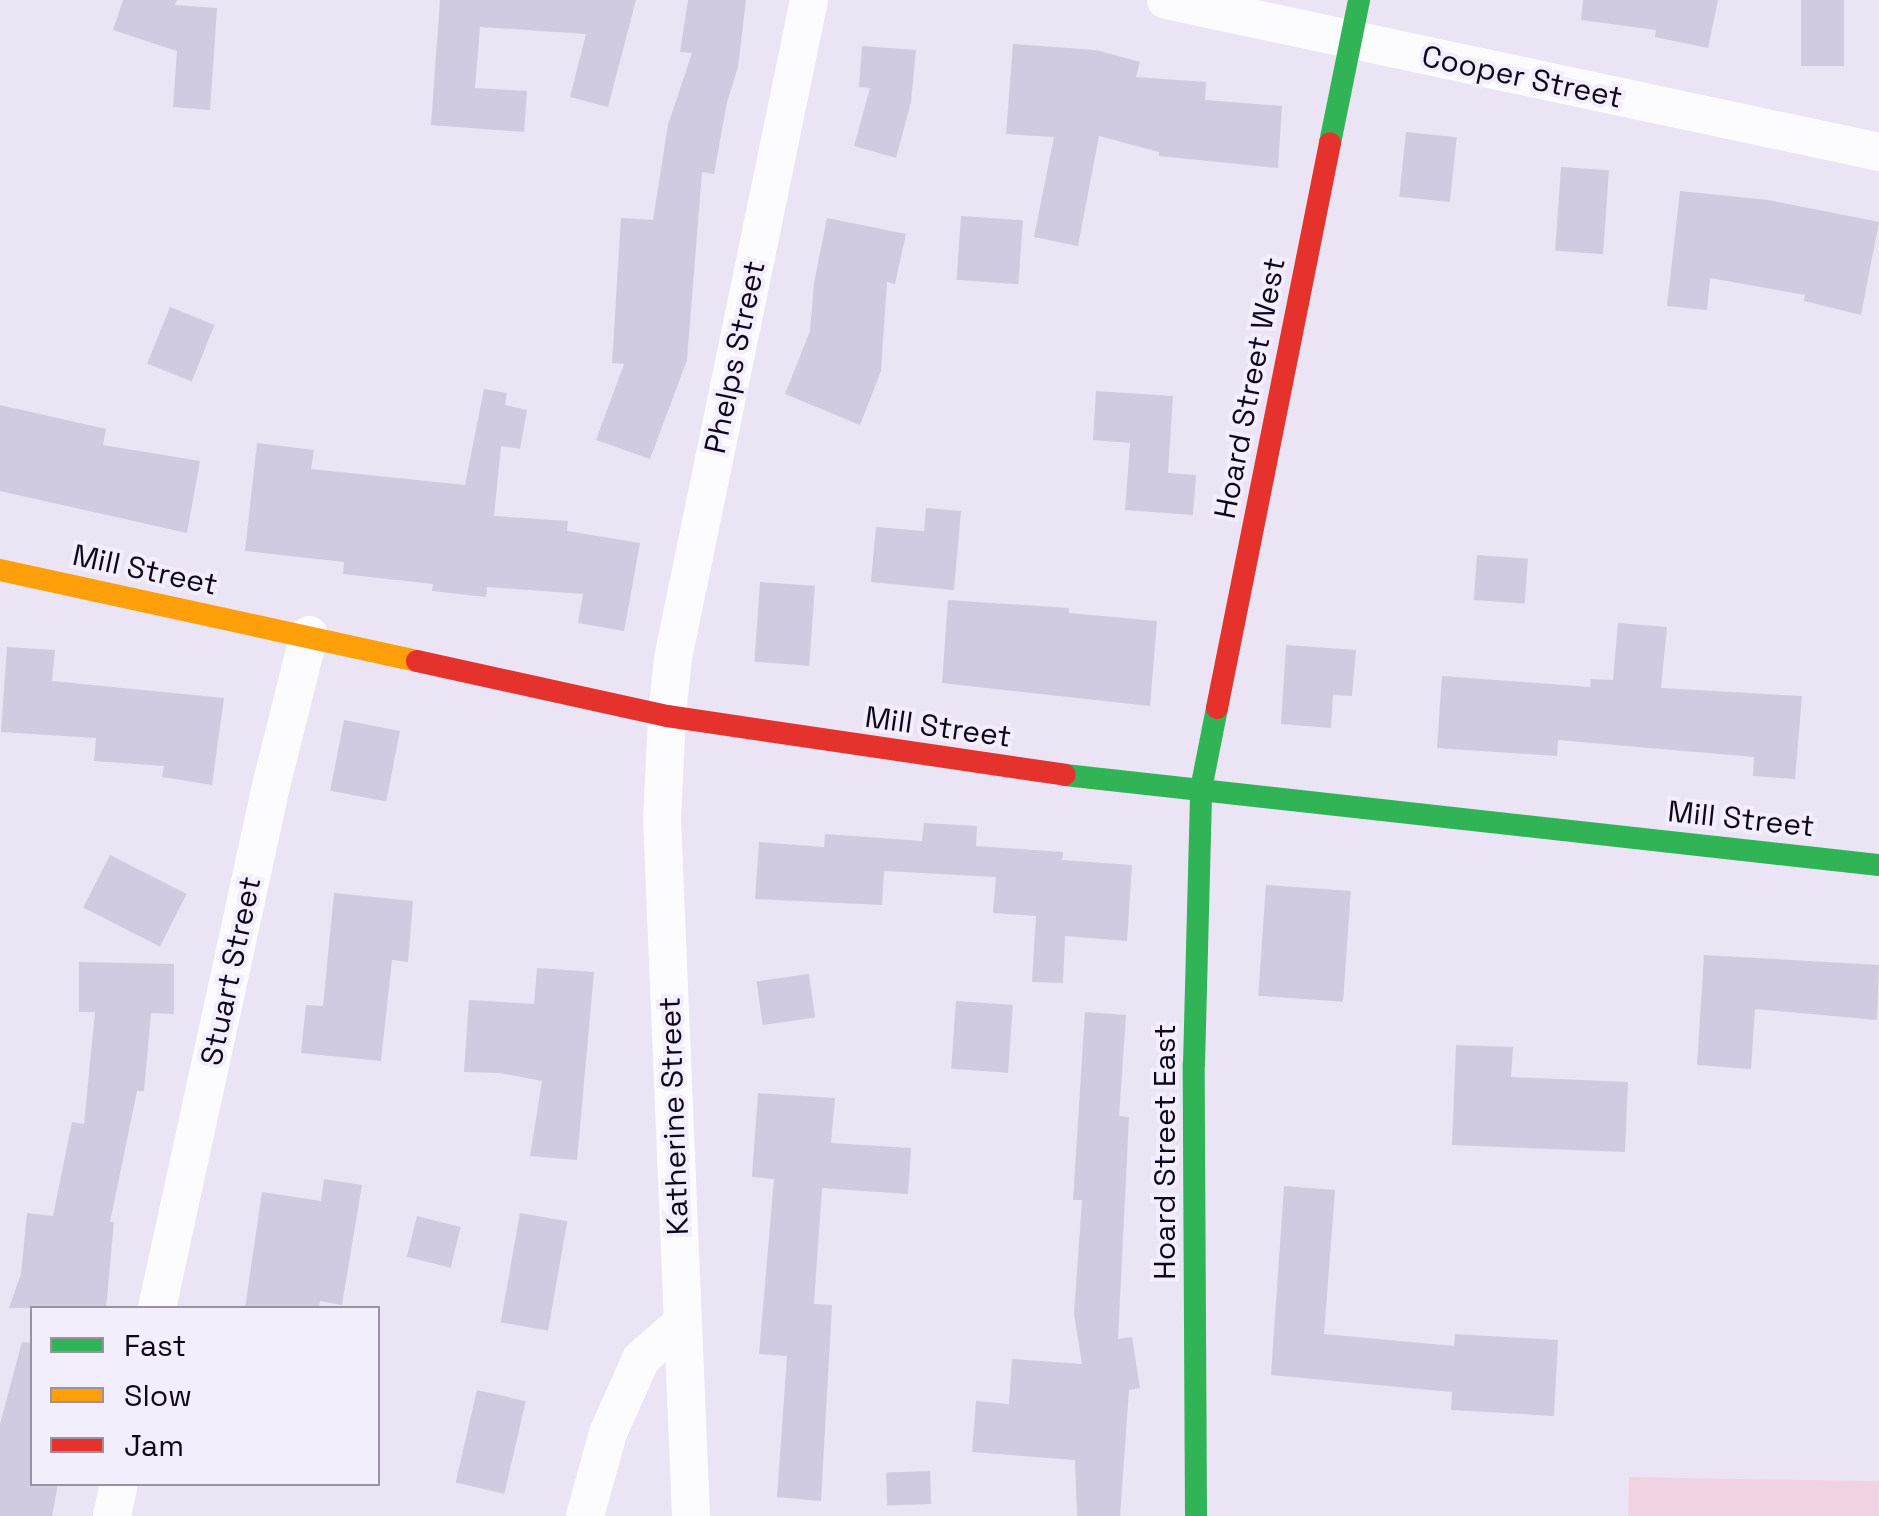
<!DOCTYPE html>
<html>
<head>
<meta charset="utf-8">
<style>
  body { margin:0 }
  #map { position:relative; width:1879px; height:1516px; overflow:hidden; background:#eae4f5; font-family:"Space Grotesk",sans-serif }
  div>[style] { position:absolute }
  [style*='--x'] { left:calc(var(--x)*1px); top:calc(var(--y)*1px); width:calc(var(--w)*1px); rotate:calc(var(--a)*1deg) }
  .green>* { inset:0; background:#f1d2e2; transform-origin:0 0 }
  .building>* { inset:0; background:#d2cbdf; transform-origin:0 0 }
  .street>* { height:38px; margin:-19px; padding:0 19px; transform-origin:19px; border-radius:19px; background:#fcfbfe }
  .fast>* { height:22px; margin:-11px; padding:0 11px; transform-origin:11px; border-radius:11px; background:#30b455 }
  .slow>* { height:22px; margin:-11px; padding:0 11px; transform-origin:11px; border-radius:11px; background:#ff9f0a }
  .jam>* { height:22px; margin:-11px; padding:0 11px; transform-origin:11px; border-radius:11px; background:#e5322d }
  span { translate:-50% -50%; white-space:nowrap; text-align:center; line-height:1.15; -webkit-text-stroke:8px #f2eefc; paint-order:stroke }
  .street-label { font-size:30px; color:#10071e }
  .legend { position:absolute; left:30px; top:1306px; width:350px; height:180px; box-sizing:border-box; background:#f2eefc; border:2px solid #9892a3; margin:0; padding:12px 18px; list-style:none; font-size:30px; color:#10071e }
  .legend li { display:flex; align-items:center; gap:20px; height:50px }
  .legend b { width:50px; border:2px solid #9892a3 }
</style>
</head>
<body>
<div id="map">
  <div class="green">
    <i style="left:1629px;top:1477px;width:250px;height:39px;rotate:1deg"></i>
  </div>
  <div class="building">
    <i style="clip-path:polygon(123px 0,177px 0,175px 5px,217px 8px,210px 110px,173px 107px,177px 51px,113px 30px)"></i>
    <i style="clip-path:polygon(440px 0,636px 0,608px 107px,570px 97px,586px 34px,480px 27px,475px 88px,527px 91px,524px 132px,431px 125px)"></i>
    <i style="clip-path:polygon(688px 0,746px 0,738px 67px,727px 102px,714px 174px,702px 172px,687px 360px,650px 459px,596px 440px,624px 364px,612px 363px,621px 218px,653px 220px,668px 125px,692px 53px,680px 52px)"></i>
    <i style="clip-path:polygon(1583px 0,1718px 0,1708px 48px,1655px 37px,1656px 30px,1581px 20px)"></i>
    <i style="left:1801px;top:0;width:43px;height:66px"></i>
    <i style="clip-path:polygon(1013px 44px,1096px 50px,1140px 62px,1136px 77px,1206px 82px,1205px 100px,1282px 106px,1278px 168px,1159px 156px,1159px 152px,1099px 136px,1078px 246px,1034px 237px,1054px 137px,1006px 134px)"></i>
    <i style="clip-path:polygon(862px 46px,916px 50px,911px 102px,896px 158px,854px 146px,870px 88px,859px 87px)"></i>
    <i style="left:1406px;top:132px;width:51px;height:65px;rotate:6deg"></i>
    <i style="left:1561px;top:167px;width:48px;height:84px;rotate:4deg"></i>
    <i style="clip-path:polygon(1680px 191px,1768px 200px,1879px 222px,1861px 315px,1804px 301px,1805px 295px,1710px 278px,1707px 310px,1667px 306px)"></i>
    <i style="left:961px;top:216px;width:62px;height:64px;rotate:4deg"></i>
    <i style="clip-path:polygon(827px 218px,906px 234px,895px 284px,887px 282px,881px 371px,860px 425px,785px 394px,810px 331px,814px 283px)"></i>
    <i style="left:170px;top:307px;width:48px;height:61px;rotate:22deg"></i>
    <i style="clip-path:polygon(484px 389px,507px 393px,505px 405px,527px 410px,520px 449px,501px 446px,494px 516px,568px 521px,567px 531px,640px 543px,624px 631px,578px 623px,583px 594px,487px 587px,486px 597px,432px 591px,433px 584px,343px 574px,344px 562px,245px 551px,257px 443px,314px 450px,311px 469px,465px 485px)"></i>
    <i style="clip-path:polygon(1096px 391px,1173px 396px,1168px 473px,1196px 475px,1193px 515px,1125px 510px,1130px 443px,1093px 440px)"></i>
    <i style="clip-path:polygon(0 405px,106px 429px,103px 445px,200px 461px,187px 533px,0 491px)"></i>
    <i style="clip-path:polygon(926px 508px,961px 511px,954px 590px,871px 582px,876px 527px,924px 531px)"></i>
    <i style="left:1477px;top:555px;width:51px;height:45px;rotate:4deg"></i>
    <i style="left:760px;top:582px;width:55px;height:80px;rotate:4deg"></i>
    <i style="clip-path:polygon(948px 600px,1069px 608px,1069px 613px,1157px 621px,1150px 706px,942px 683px)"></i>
    <i style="clip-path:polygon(1618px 623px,1667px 627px,1661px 688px,1802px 696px,1795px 779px,1753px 776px,1754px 757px,1558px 740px,1557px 756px,1437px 748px,1442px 676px,1590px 687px,1591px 679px,1613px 680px)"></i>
    <i style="clip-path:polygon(1286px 645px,1356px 650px,1352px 696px,1333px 695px,1331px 728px,1281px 724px)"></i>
    <i style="clip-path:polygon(7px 647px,55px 650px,52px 681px,224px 698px,212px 785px,162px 777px,164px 766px,94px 761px,96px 738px,1px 732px)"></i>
    <i style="left:344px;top:720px;width:57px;height:72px;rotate:11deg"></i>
    <i style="clip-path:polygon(924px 823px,977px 826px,976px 846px,1063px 852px,1062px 860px,1132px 865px,1127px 941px,1065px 936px,1063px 983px,1032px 982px,1036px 916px,993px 913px,996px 877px,884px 871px,882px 905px,755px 899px,759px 842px,824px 847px,825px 834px,922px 841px)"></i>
    <i style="left:110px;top:855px;width:86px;height:59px;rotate:27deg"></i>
    <i style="left:1266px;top:885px;width:85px;height:111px;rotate:4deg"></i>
    <i style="clip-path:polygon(334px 893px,413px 901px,408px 962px,392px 960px,381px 1061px,301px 1053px,306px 1005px,323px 1006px)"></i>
    <i style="clip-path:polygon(1704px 955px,1879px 965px,1877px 1020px,1755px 1009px,1751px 1069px,1697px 1065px)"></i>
    <i style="clip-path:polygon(79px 962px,174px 964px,174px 1014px,151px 1013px,144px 1091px,137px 1091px,110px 1222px,114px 1222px,106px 1308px,9px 1308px,21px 1274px,27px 1213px,53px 1216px,72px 1122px,84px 1124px,95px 1012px,79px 1012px)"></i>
    <i style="clip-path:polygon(537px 968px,594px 972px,577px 1160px,530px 1156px,542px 1081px,500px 1073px,464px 1072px,469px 1000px,534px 1004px)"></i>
    <i style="left:809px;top:974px;width:44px;height:53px;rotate:82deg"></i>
    <i style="left:956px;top:1001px;width:57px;height:68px;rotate:4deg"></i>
    <i style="clip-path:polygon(1085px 1012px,1126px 1015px,1119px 1116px,1129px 1117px,1118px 1339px,1132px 1337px,1140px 1388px,1129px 1390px,1120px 1516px,1077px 1516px,1075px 1460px,972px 1452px,976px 1401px,1009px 1404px,1012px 1359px,1082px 1364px,1074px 1314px,1082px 1200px,1073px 1200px)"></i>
    <i style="clip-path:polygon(1456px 1045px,1513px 1047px,1511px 1077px,1628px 1082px,1625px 1152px,1452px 1145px)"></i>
    <i style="clip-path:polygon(758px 1093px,835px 1098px,831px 1143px,911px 1148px,908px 1194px,822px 1188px,814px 1304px,832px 1305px,821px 1501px,777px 1497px,787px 1356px,759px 1354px,774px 1179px,752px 1177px)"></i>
    <i style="clip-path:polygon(324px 1179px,362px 1185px,342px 1305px,320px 1301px,319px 1308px,245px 1308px,262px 1192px,321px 1201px)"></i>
    <i style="clip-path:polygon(1284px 1186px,1335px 1190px,1324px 1334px,1454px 1346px,1455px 1334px,1558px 1340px,1554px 1416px,1451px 1410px,1452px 1392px,1271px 1375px)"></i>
    <i style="left:520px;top:1213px;width:48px;height:111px;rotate:10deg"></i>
    <i style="left:417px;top:1216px;width:45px;height:42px;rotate:14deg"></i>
    <i style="clip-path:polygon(22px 1342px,32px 1343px,32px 1484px,58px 1484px,52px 1516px,0 1516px,0 1424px)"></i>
    <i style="left:477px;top:1390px;width:50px;height:95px;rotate:13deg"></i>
    <i style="left:930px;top:1471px;width:33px;height:44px;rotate:88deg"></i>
  </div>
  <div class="street">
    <i style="--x:1166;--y:0;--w:729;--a:12.03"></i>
    <i style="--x:157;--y:1308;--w:534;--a:-77.68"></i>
    <i style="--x:271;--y:786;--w:156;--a:-75.9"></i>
    <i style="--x:112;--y:1516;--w:33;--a:-78"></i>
    <i style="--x:585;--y:1516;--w:86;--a:-74.5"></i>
    <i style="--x:608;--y:1433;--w:81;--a:-66"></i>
    <i style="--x:641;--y:1359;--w:55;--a:-41.3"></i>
    <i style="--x:691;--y:1516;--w:698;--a:-92.38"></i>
    <i style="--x:662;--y:819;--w:103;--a:-87.2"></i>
    <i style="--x:667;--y:716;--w:58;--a:-84.1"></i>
    <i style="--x:673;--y:658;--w:672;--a:-78.32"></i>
  </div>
  <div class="fast">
    <i style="--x:1330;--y:143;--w:146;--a:-78.5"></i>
    <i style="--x:1065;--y:775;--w:819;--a:6.31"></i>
    <i style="--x:1196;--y:1516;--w:452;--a:-90.3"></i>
    <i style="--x:1194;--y:1064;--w:275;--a:-88.5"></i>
    <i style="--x:1201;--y:789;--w:83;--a:-78.8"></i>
  </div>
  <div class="slow">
    <i style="--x:0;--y:570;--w:427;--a:12.3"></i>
  </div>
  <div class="jam">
    <i style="--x:417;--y:661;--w:256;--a:12.4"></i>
    <i style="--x:667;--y:716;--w:402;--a:8.4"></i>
    <i style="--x:1217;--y:708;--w:576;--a:-78.69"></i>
  </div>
  <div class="street-label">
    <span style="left:1522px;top:77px;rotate:12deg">Cooper Street</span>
    <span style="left:735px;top:357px;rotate:-78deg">Phelps Street</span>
    <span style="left:1250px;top:388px;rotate:-79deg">Hoard Street West</span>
    <span style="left:145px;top:570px;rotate:12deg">Mill Street</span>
    <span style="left:938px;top:727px;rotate:8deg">Mill Street</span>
    <span style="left:1741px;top:819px;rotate:6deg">Mill Street</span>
    <span style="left:231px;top:971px;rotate:-78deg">Stuart Street</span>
    <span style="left:674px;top:1116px;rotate:-92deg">Katherine Street</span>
    <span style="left:1165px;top:1152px;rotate:-90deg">Hoard Street East</span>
  </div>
  <ul class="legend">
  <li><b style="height:12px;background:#30b455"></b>Fast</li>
  <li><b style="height:12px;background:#ff9f0a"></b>Slow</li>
  <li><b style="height:12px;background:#e5322d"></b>Jam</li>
  </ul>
</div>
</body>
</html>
